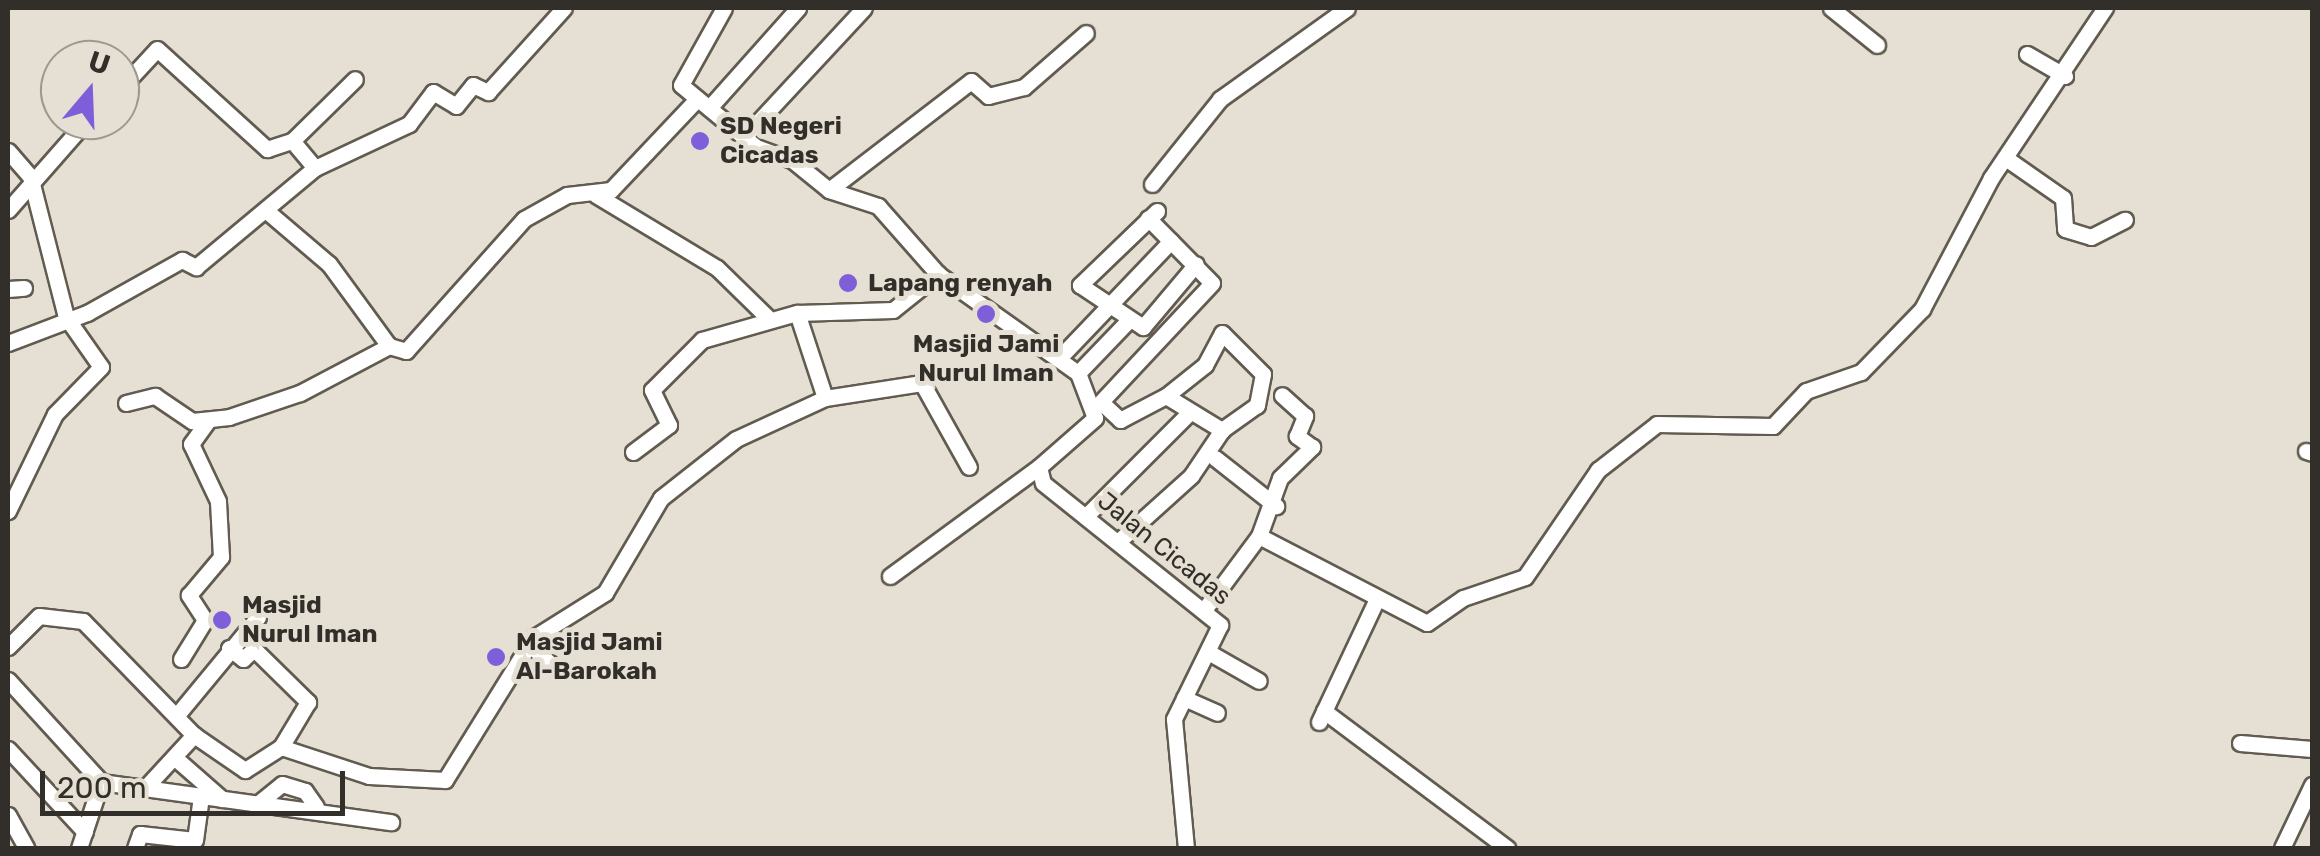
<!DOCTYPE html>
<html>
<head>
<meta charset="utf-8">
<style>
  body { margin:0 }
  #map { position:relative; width:2320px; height:856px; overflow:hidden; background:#e6dfd3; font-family:Rubik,sans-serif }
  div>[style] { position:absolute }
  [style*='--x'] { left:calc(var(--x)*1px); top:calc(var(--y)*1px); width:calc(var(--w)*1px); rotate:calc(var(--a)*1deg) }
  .roads { filter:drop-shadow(2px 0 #615b50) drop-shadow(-2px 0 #615b50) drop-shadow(0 2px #615b50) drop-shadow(0 -2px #615b50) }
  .minor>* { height:15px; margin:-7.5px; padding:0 7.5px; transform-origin:7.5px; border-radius:7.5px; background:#fff }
  .dots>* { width:28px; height:28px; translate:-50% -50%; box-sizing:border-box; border:5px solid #e6dfd3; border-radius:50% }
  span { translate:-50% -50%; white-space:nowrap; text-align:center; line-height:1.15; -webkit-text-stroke:10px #e6dfd3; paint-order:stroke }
  .poi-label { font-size:25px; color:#322f2a; font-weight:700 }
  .left { translate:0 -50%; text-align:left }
  .street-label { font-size:25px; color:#322f2a }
  .frame { position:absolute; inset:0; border:10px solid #322f2a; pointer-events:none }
  .north { position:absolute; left:40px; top:40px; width:100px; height:100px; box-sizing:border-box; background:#e6dfd3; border:2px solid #9e998f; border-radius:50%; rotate:19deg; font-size:28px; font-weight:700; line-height:40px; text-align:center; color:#322f2a }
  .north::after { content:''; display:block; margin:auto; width:35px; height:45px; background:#7e5fd9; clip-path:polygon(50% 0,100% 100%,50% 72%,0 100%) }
  .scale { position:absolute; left:40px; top:771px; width:305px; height:45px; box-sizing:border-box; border:5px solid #322f2a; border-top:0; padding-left:12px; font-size:30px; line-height:35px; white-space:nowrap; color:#322f2a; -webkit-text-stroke:8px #e6dfd3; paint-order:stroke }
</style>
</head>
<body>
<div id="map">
  <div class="roads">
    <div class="minor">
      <i style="--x:724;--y:8;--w:88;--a:119.2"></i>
      <i style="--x:681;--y:85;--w:97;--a:39.6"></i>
      <i style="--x:756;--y:147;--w:38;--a:20"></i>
      <i style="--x:792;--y:160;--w:48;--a:39"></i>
      <i style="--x:829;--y:190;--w:52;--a:18.1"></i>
      <i style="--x:878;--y:206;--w:91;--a:48.6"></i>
      <i style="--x:938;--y:274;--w:171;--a:35.3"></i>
      <i style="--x:1078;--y:373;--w:48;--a:69.3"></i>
      <i style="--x:1095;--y:418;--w:74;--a:138.8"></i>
      <i style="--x:1039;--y:467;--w:16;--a:76"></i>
      <i style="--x:1043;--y:483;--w:227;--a:38.7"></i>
      <i style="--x:1220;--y:625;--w:105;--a:116.1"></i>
      <i style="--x:1174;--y:719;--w:130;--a:84.7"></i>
      <i style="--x:1831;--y:8;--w:59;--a:38.8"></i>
      <i style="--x:2027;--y:54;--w:44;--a:30.1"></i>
      <i style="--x:120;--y:89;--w:54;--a:-47.2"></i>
      <i style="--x:157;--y:49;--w:149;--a:42.3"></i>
      <i style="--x:267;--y:149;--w:26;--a:-18"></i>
      <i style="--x:709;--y:108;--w:134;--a:-48.3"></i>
      <i style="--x:744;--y:137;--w:176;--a:-47.1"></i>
      <i style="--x:8;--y:151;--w:33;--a:49"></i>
      <i style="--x:30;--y:176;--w:146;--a:75.7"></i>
      <i style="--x:66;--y:317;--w:61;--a:55"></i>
      <i style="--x:101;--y:367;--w:66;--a:134.4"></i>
      <i style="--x:55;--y:414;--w:108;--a:115.9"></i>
      <i style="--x:2007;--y:159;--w:68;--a:34.9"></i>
      <i style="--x:2063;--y:198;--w:31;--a:86"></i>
      <i style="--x:2065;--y:229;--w:27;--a:17"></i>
      <i style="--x:2091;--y:237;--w:38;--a:-27"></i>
      <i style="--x:315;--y:168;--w:35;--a:-130"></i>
      <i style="--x:292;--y:141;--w:88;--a:-44.5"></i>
      <i style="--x:1152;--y:184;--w:109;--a:-51.3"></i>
      <i style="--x:1220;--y:99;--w:156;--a:-35.6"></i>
      <i style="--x:829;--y:190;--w:179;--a:-37.5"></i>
      <i style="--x:971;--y:81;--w:23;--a:41"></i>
      <i style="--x:988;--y:96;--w:37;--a:-14"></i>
      <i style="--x:1024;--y:87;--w:82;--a:-41.1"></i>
      <i style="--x:596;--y:195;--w:141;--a:31.1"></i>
      <i style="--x:717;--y:268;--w:70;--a:44.4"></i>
      <i style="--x:8;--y:210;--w:120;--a:-48.7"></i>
      <i style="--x:1157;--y:211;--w:107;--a:136.1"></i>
      <i style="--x:1080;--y:285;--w:76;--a:33.7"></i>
      <i style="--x:1143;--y:327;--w:82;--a:-49.9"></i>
      <i style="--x:269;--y:213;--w:79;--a:40.4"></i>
      <i style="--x:329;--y:264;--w:102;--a:53.8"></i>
      <i style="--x:389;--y:346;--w:18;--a:16"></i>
      <i style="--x:406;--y:351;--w:177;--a:-48.2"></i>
      <i style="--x:524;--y:219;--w:49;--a:-29.2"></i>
      <i style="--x:567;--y:195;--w:44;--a:-6.5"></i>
      <i style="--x:611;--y:190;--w:125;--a:-46.6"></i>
      <i style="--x:8;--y:289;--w:16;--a:-4"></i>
      <i style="--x:8;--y:343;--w:85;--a:-20.8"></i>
      <i style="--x:87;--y:313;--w:109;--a:-29.2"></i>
      <i style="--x:182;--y:260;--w:16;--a:27"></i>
      <i style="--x:196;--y:267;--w:155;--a:-39.8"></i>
      <i style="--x:315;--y:168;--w:104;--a:-25.1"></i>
      <i style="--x:409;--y:124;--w:40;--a:-53"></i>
      <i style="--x:433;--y:92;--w:27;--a:31"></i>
      <i style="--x:456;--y:106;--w:27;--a:-51"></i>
      <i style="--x:473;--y:85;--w:17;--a:25"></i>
      <i style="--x:488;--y:92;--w:113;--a:-47.9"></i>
      <i style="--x:1061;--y:356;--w:159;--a:-46.3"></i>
      <i style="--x:1078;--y:373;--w:69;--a:-46.2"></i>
      <i style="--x:1166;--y:396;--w:66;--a:31.3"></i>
      <i style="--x:825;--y:398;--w:98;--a:-8.8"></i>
      <i style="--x:922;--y:383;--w:96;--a:60.8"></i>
      <i style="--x:126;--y:403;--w:30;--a:-14"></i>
      <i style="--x:155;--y:396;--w:45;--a:34"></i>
      <i style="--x:192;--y:421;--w:37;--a:-6"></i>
      <i style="--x:229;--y:417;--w:75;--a:-18.7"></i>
      <i style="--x:300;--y:393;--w:101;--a:-27.8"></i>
      <i style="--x:1102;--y:403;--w:25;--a:43"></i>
      <i style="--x:1120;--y:420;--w:52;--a:-27.6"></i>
      <i style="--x:1166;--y:396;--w:50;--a:-38.5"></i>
      <i style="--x:1205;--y:365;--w:36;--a:-62"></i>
      <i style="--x:1222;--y:333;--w:58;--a:45"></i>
      <i style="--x:1263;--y:374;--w:32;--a:101"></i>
      <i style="--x:1257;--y:405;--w:43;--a:144.5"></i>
      <i style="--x:1222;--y:430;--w:55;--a:124"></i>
      <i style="--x:1191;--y:476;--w:94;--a:138"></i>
      <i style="--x:1097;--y:406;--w:168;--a:-46.9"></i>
      <i style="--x:1212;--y:283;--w:91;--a:-134.6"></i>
      <i style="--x:2306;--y:451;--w:6;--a:18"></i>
      <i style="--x:633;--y:452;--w:45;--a:-36.9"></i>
      <i style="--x:669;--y:425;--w:39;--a:-116"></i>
      <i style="--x:652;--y:390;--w:71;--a:-45"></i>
      <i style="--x:702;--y:340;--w:99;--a:-15.9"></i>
      <i style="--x:1215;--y:458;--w:78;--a:38.2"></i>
      <i style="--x:1087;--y:515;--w:143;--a:-45"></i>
      <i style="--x:1259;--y:536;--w:62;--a:-70.1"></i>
      <i style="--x:1280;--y:478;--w:45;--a:-44.1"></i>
      <i style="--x:1312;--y:447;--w:19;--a:-144"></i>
      <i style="--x:1297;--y:436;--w:22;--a:-68"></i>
      <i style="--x:1305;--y:416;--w:31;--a:-138"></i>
      <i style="--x:890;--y:576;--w:185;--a:-36.2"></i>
      <i style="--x:1204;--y:610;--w:92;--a:-53.4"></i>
      <i style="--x:1259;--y:536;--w:189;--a:27.4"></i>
      <i style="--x:1427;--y:623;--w:44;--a:-34.8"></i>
      <i style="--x:1463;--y:598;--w:65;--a:-18.7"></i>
      <i style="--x:1525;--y:577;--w:130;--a:-55.7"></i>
      <i style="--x:1598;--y:470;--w:75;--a:-37.9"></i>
      <i style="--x:1657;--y:424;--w:116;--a:1"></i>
      <i style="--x:1773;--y:426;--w:48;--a:-46.7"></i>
      <i style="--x:1806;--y:391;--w:58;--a:-19.1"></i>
      <i style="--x:1861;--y:372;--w:88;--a:-45.9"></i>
      <i style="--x:1922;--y:309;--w:148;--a:-62.2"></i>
      <i style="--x:1991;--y:178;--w:205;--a:-56.2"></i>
      <i style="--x:529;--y:644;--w:35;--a:43"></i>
      <i style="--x:8;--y:647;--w:44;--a:-45"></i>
      <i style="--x:39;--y:616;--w:44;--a:6.5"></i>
      <i style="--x:83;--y:621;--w:159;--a:45.8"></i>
      <i style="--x:194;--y:735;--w:62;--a:34.5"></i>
      <i style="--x:245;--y:770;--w:43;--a:-32.6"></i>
      <i style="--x:281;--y:747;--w:93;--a:18.2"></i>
      <i style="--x:369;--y:776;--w:76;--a:3"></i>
      <i style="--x:445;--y:780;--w:167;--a:-58.2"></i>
      <i style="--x:533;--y:638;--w:85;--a:-32"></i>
      <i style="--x:605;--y:593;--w:110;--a:-59.5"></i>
      <i style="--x:661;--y:498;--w:95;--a:-38.2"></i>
      <i style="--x:736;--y:439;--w:98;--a:-24.7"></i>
      <i style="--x:825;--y:398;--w:89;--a:-108.2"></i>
      <i style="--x:797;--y:313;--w:96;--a:-1.8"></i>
      <i style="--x:893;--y:310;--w:58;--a:-38.7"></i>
      <i style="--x:229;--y:648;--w:18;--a:38"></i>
      <i style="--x:243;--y:659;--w:15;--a:-42"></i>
      <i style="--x:254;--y:649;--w:76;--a:44.5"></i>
      <i style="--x:308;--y:702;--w:52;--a:121"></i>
      <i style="--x:1210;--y:653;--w:56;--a:29.7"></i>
      <i style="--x:181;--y:659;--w:46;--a:-58.4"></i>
      <i style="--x:205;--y:620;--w:30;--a:-123"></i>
      <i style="--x:189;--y:595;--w:50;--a:-49.9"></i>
      <i style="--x:221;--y:557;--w:56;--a:-93.1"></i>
      <i style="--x:218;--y:501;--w:63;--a:-115.3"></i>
      <i style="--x:191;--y:444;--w:27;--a:-54"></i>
      <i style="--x:8;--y:680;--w:138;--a:47.6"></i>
      <i style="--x:101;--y:782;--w:70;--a:108.4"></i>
      <i style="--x:1184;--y:698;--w:36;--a:24"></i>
      <i style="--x:1324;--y:711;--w:229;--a:36.8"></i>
      <i style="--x:177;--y:715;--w:127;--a:-50.4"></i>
      <i style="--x:1319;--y:722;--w:136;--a:-64.8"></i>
      <i style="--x:2240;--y:743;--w:72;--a:4.8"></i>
      <i style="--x:8;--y:749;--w:113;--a:47.1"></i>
      <i style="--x:174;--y:757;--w:64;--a:41.2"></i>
      <i style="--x:101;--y:782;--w:293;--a:7.9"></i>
      <i style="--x:144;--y:789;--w:74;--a:-47.2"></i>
      <i style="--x:256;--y:805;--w:33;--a:-39"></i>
      <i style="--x:282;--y:784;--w:24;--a:17"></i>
      <i style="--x:305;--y:791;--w:19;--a:55"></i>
      <i style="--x:8;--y:815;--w:38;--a:61"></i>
      <i style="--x:135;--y:848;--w:15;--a:-70"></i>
      <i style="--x:140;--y:834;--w:55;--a:6.2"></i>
      <i style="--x:195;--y:840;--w:44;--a:-82.2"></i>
      <i style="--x:2282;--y:848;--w:70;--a:-64.5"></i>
    </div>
  </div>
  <div class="dots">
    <i style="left:700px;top:141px;background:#7e5fd9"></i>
    <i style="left:848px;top:283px;background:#7e5fd9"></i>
    <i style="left:986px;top:314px;background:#7e5fd9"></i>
    <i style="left:222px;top:620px;background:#7e5fd9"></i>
    <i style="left:496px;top:657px;background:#7e5fd9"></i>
  </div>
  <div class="poi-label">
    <span class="left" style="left:720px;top:141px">SD Negeri<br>Cicadas</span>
    <span class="left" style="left:868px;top:283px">Lapang renyah</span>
    <span style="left:986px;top:359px">Masjid Jami<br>Nurul Iman</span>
    <span class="left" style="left:242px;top:620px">Masjid<br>Nurul Iman</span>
    <span class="left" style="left:516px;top:657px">Masjid Jami<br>Al-Barokah</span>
  </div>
  <div class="street-label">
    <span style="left:1164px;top:549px;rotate:39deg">Jalan Cicadas</span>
  </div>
  <div class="frame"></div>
  <div class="north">U</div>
  <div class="scale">200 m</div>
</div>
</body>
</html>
